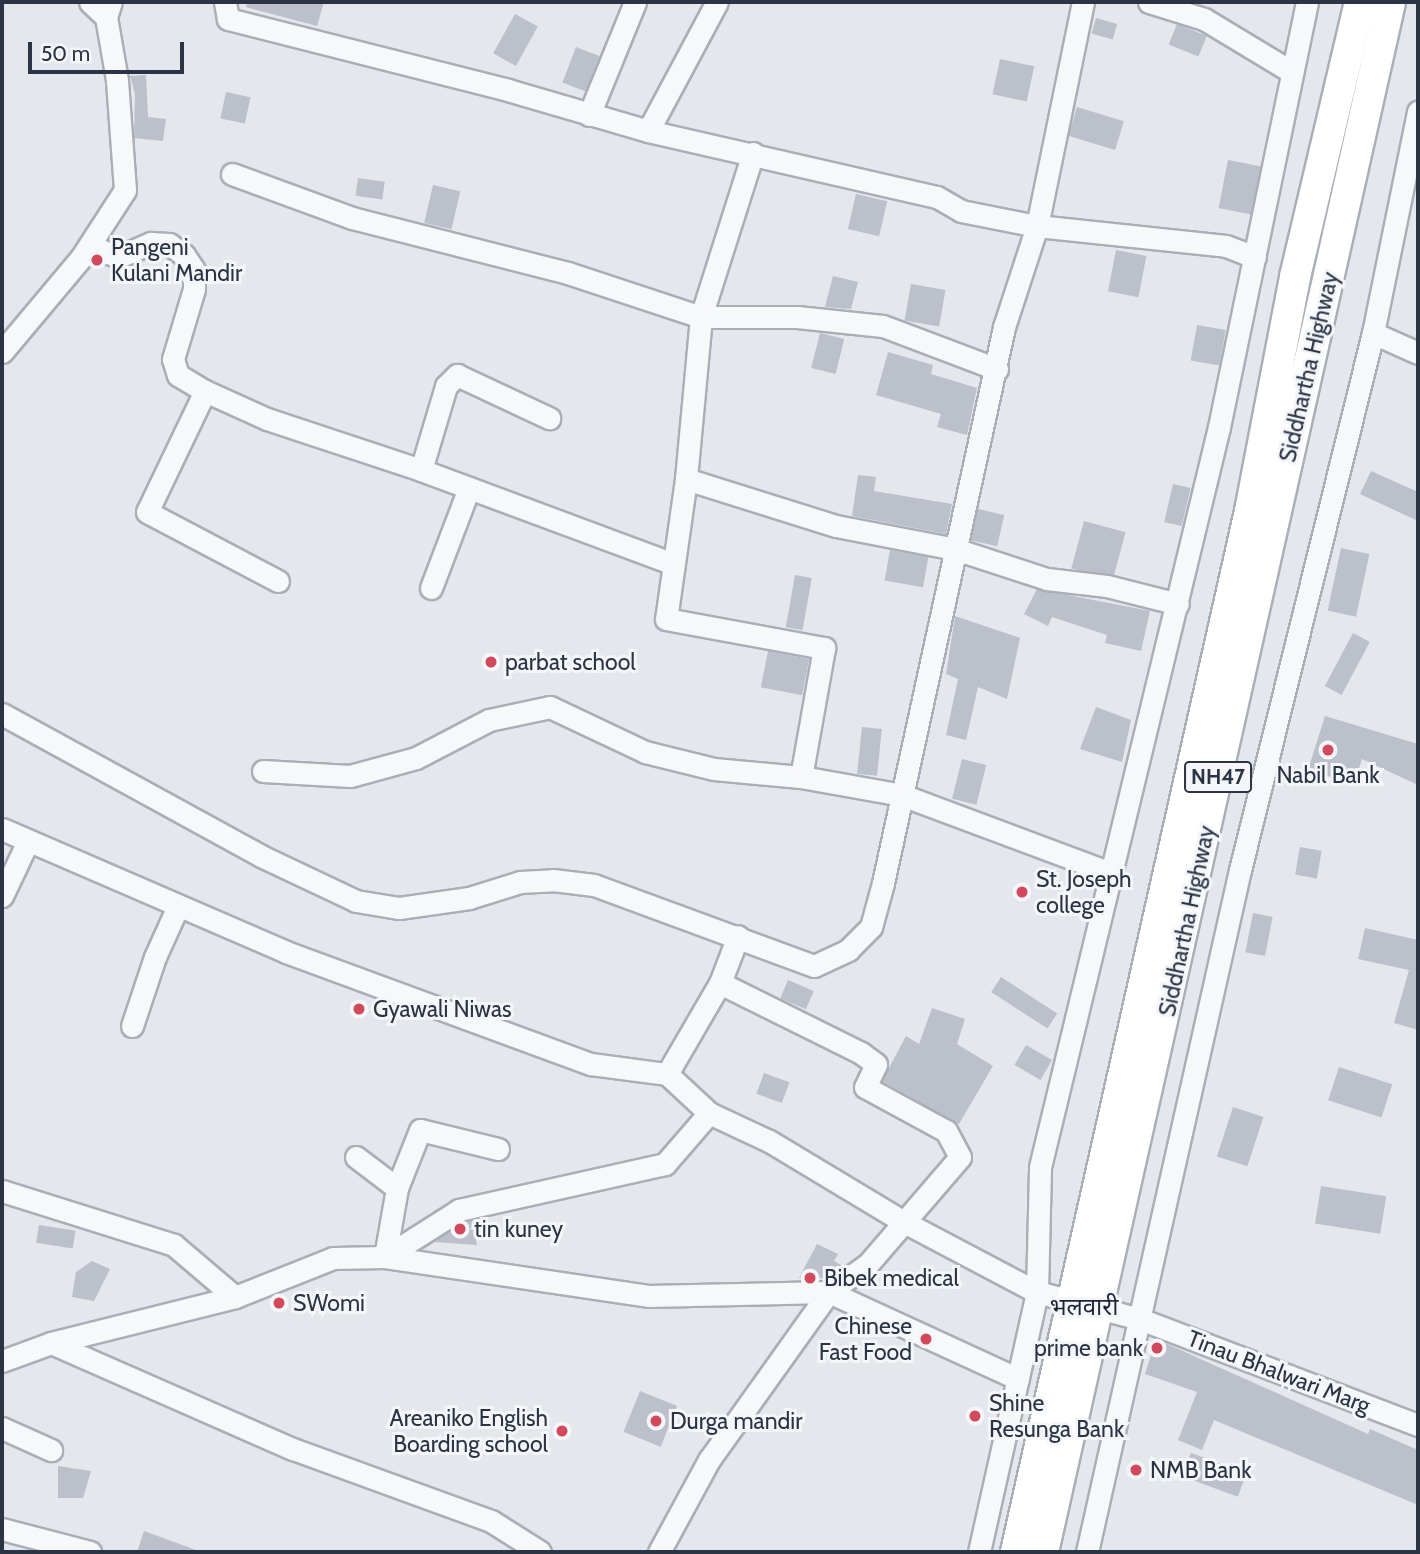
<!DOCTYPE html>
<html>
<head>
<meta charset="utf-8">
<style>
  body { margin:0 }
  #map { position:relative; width:1420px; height:1554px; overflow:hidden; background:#e4e7ec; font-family:Cabin,"Noto Sans Devanagari",sans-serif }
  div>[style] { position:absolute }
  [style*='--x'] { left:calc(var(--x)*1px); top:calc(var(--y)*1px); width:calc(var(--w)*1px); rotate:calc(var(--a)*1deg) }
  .building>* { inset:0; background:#bbc0ca; transform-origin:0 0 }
  .roads { filter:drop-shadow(2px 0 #a9aeb7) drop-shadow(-2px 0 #a9aeb7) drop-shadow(0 2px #a9aeb7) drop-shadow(0 -2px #a9aeb7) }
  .minor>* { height:21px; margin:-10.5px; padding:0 10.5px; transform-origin:10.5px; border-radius:10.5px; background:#f7f8fa }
  .highway>* { height:30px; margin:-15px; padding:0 15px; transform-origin:15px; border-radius:15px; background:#fff }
  .dots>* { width:19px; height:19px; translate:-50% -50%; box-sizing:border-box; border:4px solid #f4f6f9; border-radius:50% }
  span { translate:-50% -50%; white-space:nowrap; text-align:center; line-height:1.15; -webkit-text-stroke:6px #f4f6f9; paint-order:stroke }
  .shield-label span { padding:2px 5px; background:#f4f6f9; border:2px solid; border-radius:5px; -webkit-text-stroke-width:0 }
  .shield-label { font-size:21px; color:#2b3445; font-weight:700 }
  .poi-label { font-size:23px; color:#2b3445 }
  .left { translate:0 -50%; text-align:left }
  .right { translate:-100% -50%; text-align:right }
  .street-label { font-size:23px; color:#2b3445 }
  .neighbourhood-label { font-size:24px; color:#1d2536 }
  .frame { position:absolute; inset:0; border:4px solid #2b3445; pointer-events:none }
  .scale { position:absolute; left:28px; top:42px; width:156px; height:32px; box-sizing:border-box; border:4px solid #2b3445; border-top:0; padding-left:9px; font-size:21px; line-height:24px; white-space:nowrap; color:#2b3445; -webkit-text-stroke:5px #f4f6f9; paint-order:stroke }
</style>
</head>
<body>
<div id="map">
  <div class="building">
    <i style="clip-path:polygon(247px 2px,324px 2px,317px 26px,246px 7px)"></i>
    <i style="left:515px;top:14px;width:26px;height:45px;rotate:29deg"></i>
    <i style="left:1096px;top:18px;width:22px;height:16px;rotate:16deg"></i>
    <i style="left:1177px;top:24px;width:32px;height:22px;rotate:22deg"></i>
    <i style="left:576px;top:47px;width:25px;height:38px;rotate:21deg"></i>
    <i style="left:1000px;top:59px;width:35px;height:36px;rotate:12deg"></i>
    <i style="clip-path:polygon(146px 75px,148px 117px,166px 119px,163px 141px,134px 138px,135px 94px,130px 76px)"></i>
    <i style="left:226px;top:92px;width:25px;height:27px;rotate:12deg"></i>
    <i style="left:1077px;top:107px;width:49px;height:30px;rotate:17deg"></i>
    <i style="left:1228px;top:160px;width:33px;height:49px;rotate:11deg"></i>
    <i style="left:358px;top:178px;width:27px;height:18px;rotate:8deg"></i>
    <i style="left:433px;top:185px;width:28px;height:39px;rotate:13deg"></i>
    <i style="left:856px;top:194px;width:32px;height:36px;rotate:13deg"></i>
    <i style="left:1116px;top:250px;width:31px;height:42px;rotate:11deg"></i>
    <i style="clip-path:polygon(833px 276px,858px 282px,851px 309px,825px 307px)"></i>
    <i style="left:911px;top:284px;width:35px;height:37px;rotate:10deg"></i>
    <i style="left:1197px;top:325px;width:29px;height:36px;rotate:10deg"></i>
    <i style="left:820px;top:333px;width:25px;height:36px;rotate:14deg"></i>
    <i style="clip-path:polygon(888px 352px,933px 365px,931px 374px,977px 388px,967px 435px,937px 427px,941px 414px,876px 395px)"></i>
    <i style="clip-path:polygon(1371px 471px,1418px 492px,1418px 521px,1360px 494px)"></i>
    <i style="clip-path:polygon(858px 475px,876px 477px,874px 491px,952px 504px,946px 534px,852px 516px)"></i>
    <i style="left:1173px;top:484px;width:18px;height:39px;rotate:13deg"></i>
    <i style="left:978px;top:509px;width:27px;height:32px;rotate:13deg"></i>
    <i style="left:1084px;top:521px;width:43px;height:49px;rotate:15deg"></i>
    <i style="left:1341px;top:548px;width:29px;height:64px;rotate:12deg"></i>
    <i style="left:890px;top:550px;width:39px;height:31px;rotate:10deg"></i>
    <i style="left:795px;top:575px;width:17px;height:53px;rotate:10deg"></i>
    <i style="clip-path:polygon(1037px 589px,1150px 611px,1141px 651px,1105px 643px,1107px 635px,1052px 617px,1048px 626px,1024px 614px)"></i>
    <i style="clip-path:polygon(955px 616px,1020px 638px,1007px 699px,978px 687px,966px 740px,946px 735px,958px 679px,946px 674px)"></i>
    <i style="left:1353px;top:633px;width:19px;height:60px;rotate:28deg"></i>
    <i style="left:768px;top:651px;width:42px;height:37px;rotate:11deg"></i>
    <i style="clip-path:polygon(1096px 707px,1131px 720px,1122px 762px,1080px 749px)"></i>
    <i style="clip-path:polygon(1325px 716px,1418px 744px,1418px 785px,1362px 759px,1354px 784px,1308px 770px)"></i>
    <i style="left:862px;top:727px;width:20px;height:47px;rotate:6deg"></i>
    <i style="left:962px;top:759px;width:25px;height:41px;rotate:14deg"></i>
    <i style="left:1300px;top:847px;width:22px;height:28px;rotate:10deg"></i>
    <i style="left:1253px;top:913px;width:20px;height:40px;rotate:11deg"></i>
    <i style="clip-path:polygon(1365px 928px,1418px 940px,1418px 1030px,1394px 1023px,1409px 970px,1358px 959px)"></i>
    <i style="left:1001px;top:977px;width:67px;height:18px;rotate:33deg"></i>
    <i style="left:788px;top:980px;width:28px;height:20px;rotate:23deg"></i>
    <i style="clip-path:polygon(932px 1008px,965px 1019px,957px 1044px,993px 1066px,959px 1124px,882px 1081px,906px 1036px,919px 1044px)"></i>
    <i style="left:1026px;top:1045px;width:30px;height:23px;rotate:30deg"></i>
    <i style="left:1339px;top:1067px;width:56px;height:35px;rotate:18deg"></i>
    <i style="left:764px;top:1073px;width:27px;height:22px;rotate:20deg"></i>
    <i style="left:1233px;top:1107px;width:32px;height:52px;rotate:18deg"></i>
    <i style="left:1321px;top:1186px;width:66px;height:38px;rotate:9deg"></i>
    <i style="clip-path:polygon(472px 1221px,477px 1245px,434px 1242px,464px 1222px)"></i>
    <i style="left:39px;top:1225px;width:37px;height:18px;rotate:9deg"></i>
    <i style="clip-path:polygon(817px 1244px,838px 1254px,834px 1261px,843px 1266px,826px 1278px,803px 1279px,799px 1278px)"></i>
    <i style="clip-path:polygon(92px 1261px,110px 1269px,94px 1301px,72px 1297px,76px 1272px)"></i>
    <i style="clip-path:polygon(1156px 1339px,1368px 1434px,1370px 1429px,1418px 1450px,1418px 1505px,1214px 1420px,1202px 1450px,1178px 1440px,1197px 1392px,1145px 1374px)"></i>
    <i style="left:640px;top:1391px;width:40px;height:44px;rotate:22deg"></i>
    <i style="left:1191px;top:1453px;width:59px;height:25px;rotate:20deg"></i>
    <i style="clip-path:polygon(58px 1466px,91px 1471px,83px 1498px,58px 1498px)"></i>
    <i style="clip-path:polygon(144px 1531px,196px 1550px,196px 1552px,137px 1552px)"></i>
  </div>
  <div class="roads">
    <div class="minor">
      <i style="--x:90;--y:2;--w:22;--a:43"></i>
      <i style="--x:106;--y:17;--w:16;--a:-72"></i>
      <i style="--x:225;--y:2;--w:17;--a:80"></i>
      <i style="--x:228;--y:19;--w:289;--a:14.2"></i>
      <i style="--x:508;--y:90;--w:146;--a:16.3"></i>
      <i style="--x:648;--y:131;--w:296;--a:12.9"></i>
      <i style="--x:937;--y:197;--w:28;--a:30"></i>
      <i style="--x:961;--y:211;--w:77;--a:11.2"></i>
      <i style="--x:1037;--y:226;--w:190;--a:6"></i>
      <i style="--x:1226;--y:246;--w:31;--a:21"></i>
      <i style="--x:1149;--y:2;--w:58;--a:17.2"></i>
      <i style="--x:1204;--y:19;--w:103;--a:31.1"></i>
      <i style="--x:589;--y:115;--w:122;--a:-67.8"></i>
      <i style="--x:648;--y:131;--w:146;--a:-61.9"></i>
      <i style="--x:753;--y:153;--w:172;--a:107.6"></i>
      <i style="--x:701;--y:317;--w:96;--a:0"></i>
      <i style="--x:797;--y:317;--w:86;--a:6"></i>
      <i style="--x:883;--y:326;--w:122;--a:20.7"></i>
      <i style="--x:232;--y:174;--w:128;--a:20.1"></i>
      <i style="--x:352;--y:218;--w:223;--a:14.3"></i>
      <i style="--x:568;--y:273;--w:140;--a:18.3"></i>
      <i style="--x:701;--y:317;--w:163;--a:95.3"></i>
      <i style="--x:686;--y:479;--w:157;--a:17.4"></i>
      <i style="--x:836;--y:526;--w:121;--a:10.9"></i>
      <i style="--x:955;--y:549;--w:97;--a:18.1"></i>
      <i style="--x:1047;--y:579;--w:60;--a:6.7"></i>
      <i style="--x:1107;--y:586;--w:73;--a:14.2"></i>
      <i style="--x:93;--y:242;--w:11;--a:49"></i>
      <i style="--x:100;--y:250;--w:20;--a:20"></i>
      <i style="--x:119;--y:257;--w:35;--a:-24"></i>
      <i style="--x:151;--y:243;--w:18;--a:3"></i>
      <i style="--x:169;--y:244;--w:19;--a:36"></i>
      <i style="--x:184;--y:255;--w:18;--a:56"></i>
      <i style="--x:194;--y:270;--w:19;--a:90"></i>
      <i style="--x:194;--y:289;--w:73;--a:106.7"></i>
      <i style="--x:173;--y:359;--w:17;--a:73"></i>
      <i style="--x:178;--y:375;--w:31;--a:31"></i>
      <i style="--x:205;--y:391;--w:68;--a:24.3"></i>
      <i style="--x:267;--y:419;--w:162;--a:18.3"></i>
      <i style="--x:421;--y:470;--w:267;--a:20.4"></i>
      <i style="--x:1373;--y:333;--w:49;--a:24"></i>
      <i style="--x:2;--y:352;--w:123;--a:-50"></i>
      <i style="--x:81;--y:258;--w:81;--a:-57.1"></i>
      <i style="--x:125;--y:190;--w:110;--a:-94.2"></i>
      <i style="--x:117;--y:80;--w:64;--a:-99.9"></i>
      <i style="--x:205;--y:391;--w:134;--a:115.6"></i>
      <i style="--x:147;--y:512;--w:148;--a:27.8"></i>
      <i style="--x:421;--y:470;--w:88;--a:-73.4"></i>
      <i style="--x:446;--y:386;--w:16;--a:-45"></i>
      <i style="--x:457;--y:375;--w:102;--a:25.1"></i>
      <i style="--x:686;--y:479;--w:141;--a:98.1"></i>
      <i style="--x:666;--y:619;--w:161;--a:10.4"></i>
      <i style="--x:824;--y:648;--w:131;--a:100.1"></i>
      <i style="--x:431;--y:588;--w:107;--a:-69.2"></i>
      <i style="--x:2;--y:714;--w:295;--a:28.7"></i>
      <i style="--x:261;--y:856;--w:105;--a:25.3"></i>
      <i style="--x:356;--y:901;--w:44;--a:9.2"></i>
      <i style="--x:399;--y:908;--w:71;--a:-8.1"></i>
      <i style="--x:469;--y:898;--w:53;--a:-17.4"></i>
      <i style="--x:520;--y:882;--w:33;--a:-3"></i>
      <i style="--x:553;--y:880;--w:41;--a:7"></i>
      <i style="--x:594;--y:885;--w:234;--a:20.2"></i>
      <i style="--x:814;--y:966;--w:38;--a:-25"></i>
      <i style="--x:848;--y:950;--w:33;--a:-45"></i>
      <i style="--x:871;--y:927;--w:46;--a:-74.7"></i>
      <i style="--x:883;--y:883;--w:569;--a:-77.72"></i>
      <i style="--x:1004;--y:327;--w:106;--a:-71.9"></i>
      <i style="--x:1037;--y:226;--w:229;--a:-78.4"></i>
      <i style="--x:263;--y:771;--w:87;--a:3.3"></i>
      <i style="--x:350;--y:776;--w:68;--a:-15.3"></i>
      <i style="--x:416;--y:758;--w:82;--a:-27.5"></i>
      <i style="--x:489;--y:720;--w:62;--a:-12"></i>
      <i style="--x:550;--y:707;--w:105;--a:25.3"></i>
      <i style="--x:645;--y:752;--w:71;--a:13.8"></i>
      <i style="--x:714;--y:769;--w:87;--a:5.3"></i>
      <i style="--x:801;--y:777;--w:103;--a:10.1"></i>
      <i style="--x:902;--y:795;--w:223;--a:20.5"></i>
      <i style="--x:2;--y:829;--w:309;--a:23.4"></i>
      <i style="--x:286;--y:952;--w:325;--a:20.2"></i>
      <i style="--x:591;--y:1064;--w:77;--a:7.5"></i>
      <i style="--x:667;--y:1074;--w:57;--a:42.9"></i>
      <i style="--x:709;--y:1113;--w:66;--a:25"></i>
      <i style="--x:769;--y:1141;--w:157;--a:31"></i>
      <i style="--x:904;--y:1222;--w:150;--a:27.8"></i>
      <i style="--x:1037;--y:1292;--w:106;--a:14.7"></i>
      <i style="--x:1140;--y:1319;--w:298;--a:20.9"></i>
      <i style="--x:2;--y:896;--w:59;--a:-64.7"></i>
      <i style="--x:132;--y:1026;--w:73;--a:-71.6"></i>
      <i style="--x:155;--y:957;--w:56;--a:-65.7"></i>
      <i style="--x:667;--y:1074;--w:105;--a:-59.8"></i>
      <i style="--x:720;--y:983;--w:50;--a:-69"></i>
      <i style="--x:498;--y:1149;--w:80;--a:-166.3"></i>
      <i style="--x:420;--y:1130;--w:62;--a:111.6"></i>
      <i style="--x:397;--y:1188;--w:70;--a:99.9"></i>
      <i style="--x:385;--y:1257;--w:266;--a:8.4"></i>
      <i style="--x:648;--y:1296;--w:181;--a:-1.3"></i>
      <i style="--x:829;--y:1292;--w:208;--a:24.7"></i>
      <i style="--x:356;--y:1157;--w:51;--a:37.1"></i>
      <i style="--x:2;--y:1191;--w:180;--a:17.4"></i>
      <i style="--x:174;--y:1245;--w:80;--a:40.4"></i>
      <i style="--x:51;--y:1343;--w:264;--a:23.7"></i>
      <i style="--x:293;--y:1449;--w:211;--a:20"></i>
      <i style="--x:491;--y:1521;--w:58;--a:32.3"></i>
      <i style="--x:2;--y:1361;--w:52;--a:-20.2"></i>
      <i style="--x:51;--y:1343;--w:190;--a:-14"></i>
      <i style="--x:235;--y:1297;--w:105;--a:-21.7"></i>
      <i style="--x:333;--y:1258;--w:52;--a:-1.1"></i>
      <i style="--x:385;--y:1257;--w:88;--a:-32.4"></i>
      <i style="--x:459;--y:1210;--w:211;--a:-12.6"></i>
      <i style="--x:665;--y:1164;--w:67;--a:-49.2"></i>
      <i style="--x:2;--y:1428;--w:54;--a:24.2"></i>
      <i style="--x:2;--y:1529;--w:91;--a:14.6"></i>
      <i style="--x:659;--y:1552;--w:105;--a:-61.5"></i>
      <i style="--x:709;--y:1460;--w:206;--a:-54.5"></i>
      <i style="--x:829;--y:1292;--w:48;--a:-35.7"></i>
      <i style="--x:868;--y:1264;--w:141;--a:-49.3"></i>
      <i style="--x:960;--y:1157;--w:30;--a:-118"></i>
      <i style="--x:946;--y:1131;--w:92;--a:-151.5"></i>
      <i style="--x:865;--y:1087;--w:25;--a:-64"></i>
      <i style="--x:876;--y:1064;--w:19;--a:-144"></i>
      <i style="--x:861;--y:1053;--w:157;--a:-153.6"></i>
      <i style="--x:979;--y:1552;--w:266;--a:-77.4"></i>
      <i style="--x:1037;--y:1292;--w:125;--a:-88.6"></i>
      <i style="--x:1040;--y:1167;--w:761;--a:-76.4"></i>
      <i style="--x:1219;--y:427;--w:434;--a:-78.3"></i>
      <i style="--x:1087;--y:1552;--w:699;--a:-77.36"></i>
      <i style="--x:1240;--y:870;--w:553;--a:-76.09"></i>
      <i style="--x:1373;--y:333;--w:226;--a:-78.5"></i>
    </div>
    <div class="highway">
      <i style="--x:1016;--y:1552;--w:1067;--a:-77.33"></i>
      <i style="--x:1250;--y:511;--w:238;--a:-79.1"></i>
      <i style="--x:1295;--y:277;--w:283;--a:-76.7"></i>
      <i style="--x:1043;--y:1552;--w:1588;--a:-77.38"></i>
    </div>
  </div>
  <div class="dots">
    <i style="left:97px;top:260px;background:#d1495b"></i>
    <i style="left:491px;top:662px;background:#d1495b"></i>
    <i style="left:1328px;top:750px;background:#d1495b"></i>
    <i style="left:1022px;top:892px;background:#d1495b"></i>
    <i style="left:359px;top:1009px;background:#d1495b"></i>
    <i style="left:460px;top:1229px;background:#d1495b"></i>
    <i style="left:810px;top:1278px;background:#d1495b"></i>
    <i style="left:279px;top:1303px;background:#d1495b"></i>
    <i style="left:926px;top:1339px;background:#d1495b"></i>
    <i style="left:1157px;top:1348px;background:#d1495b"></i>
    <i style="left:975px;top:1416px;background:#d1495b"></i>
    <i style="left:656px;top:1421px;background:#d1495b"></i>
    <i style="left:562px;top:1431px;background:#d1495b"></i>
    <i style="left:1136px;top:1470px;background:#d1495b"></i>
  </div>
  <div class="shield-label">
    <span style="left:1218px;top:777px">NH47</span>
  </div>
  <div class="poi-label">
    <span class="left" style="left:111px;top:260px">Pangeni<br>Kulani Mandir</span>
    <span class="left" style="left:505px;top:662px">parbat school</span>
    <span style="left:1328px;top:775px">Nabil Bank</span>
    <span class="left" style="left:1036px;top:892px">St. Joseph<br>college</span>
    <span class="left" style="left:373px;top:1009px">Gyawali Niwas</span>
    <span class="left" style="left:474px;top:1229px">tin kuney</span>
    <span class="left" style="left:824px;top:1278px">Bibek medical</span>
    <span class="left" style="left:293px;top:1303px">SWomi</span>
    <span class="right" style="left:912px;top:1339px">Chinese<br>Fast Food</span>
    <span class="right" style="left:1143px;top:1348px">prime bank</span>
    <span class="left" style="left:989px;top:1416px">Shine<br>Resunga Bank</span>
    <span class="right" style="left:548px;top:1431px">Areaniko English<br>Boarding school</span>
    <span class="left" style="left:670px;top:1421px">Durga mandir</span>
    <span class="left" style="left:1150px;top:1470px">NMB Bank</span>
  </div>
  <div class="street-label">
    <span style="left:1309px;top:367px;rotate:-77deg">Siddhartha Highway</span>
    <span style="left:1187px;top:921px;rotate:-78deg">Siddhartha Highway</span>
    <span style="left:1279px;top:1372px;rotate:21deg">Tinau Bhalwari Marg</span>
  </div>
  <div class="neighbourhood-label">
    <span style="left:1084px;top:1307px">भलवारी</span>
  </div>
  <div class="frame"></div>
  <div class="scale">50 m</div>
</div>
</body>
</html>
